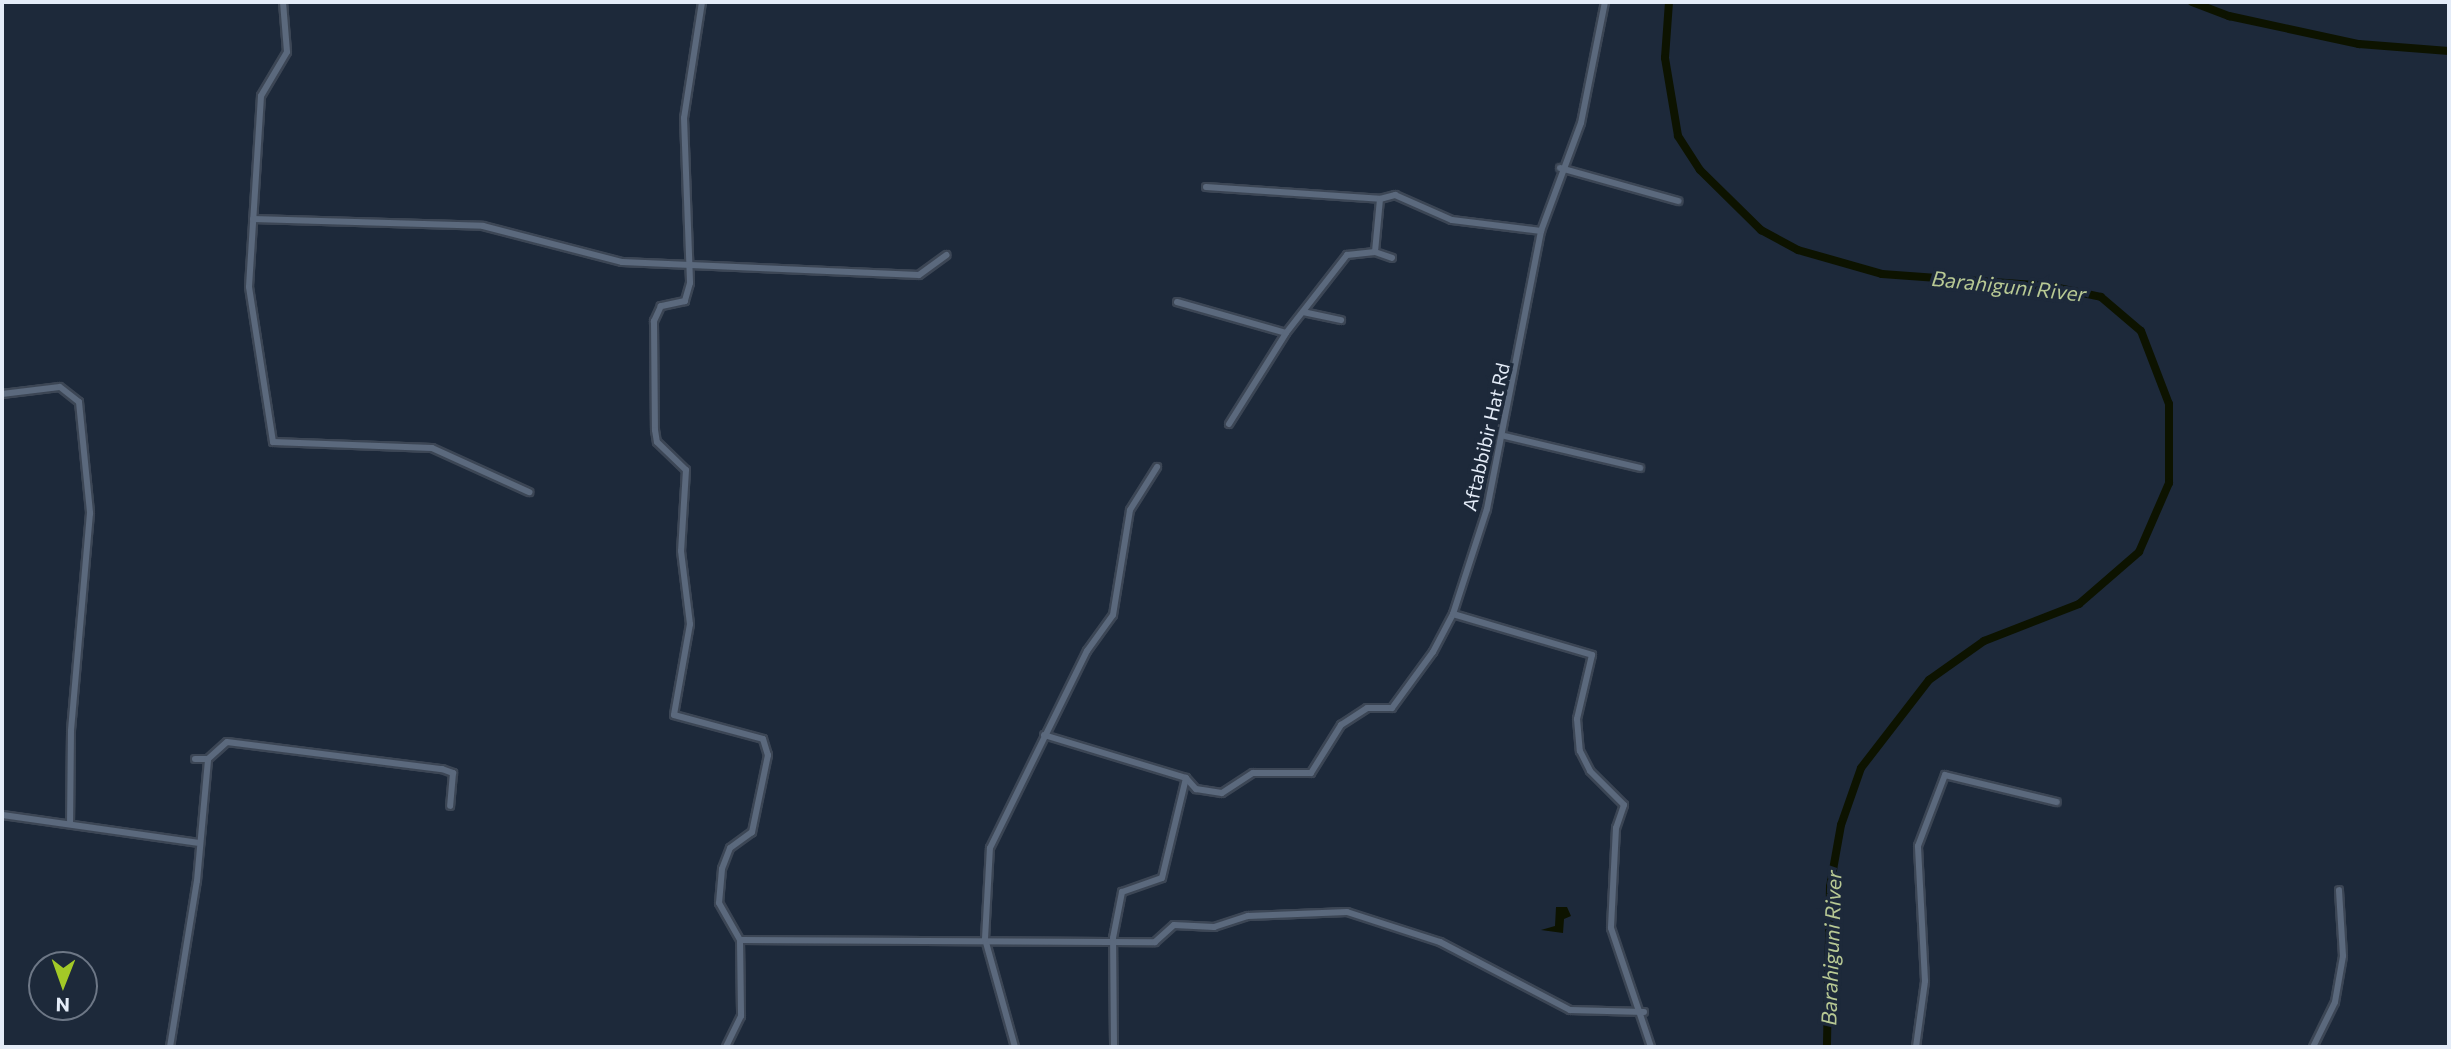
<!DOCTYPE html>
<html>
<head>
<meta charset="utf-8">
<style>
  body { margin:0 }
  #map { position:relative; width:2451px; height:1049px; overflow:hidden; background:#1d293a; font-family:Commissioner,sans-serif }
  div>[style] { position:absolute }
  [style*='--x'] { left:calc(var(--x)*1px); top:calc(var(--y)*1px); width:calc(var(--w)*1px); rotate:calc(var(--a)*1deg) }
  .water>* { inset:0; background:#0d1300 }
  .river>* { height:8px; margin:-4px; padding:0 4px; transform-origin:4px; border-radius:4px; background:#0d1300 }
  .roads { filter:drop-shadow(2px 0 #3c4655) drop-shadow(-2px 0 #3c4655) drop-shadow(0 2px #3c4655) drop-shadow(0 -2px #3c4655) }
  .minor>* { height:6px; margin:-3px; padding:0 3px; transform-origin:3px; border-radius:3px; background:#5b697d }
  span { translate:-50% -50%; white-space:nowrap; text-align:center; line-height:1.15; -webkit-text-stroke:7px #1d293a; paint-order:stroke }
  .street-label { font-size:19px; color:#e4ecf8 }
  .water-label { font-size:21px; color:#b8c994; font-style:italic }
  .frame { position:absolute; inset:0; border:4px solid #e4ecf8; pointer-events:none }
  .north { position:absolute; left:28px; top:951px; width:70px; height:70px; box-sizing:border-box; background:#1d293a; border:2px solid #6d7786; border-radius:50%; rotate:181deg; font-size:19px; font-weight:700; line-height:28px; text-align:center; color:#e4ecf8 }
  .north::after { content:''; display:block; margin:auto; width:24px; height:32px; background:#a3c927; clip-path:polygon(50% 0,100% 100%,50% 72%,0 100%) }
</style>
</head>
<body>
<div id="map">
  <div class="water">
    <i style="clip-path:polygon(1556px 907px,1567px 907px,1571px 916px,1564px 919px,1563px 933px,1541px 930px,1555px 926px)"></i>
  </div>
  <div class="river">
    <i style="--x:1669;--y:2;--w:56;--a:94.1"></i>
    <i style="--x:1665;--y:58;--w:79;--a:80.5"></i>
    <i style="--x:1678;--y:136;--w:40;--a:57.1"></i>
    <i style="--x:1700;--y:170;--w:86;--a:44.5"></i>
    <i style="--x:1761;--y:230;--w:42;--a:28.4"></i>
    <i style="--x:1798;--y:250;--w:87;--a:15.9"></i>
    <i style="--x:1882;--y:274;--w:167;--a:4.1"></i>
    <i style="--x:2049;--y:286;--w:53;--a:11.9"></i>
    <i style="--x:2101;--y:297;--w:52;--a:40.4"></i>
    <i style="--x:2141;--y:331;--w:78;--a:69"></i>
    <i style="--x:2169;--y:404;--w:79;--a:90"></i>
    <i style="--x:2169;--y:483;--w:75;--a:113.5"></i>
    <i style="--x:2139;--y:552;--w:79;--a:139.1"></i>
    <i style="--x:2079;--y:604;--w:102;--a:158.7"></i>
    <i style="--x:1984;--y:641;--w:67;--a:144.7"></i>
    <i style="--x:1929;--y:680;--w:111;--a:127.7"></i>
    <i style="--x:1861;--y:768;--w:60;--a:109.3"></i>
    <i style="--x:1841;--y:825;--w:63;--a:100.1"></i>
    <i style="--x:1830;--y:887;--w:160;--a:91.1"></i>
    <i style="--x:2192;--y:2;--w:40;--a:21"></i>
    <i style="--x:2229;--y:16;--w:133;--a:12.2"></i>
    <i style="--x:2359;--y:44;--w:90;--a:4.4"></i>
  </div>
  <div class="roads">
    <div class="minor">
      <i style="--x:283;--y:2;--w:50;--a:85.4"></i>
      <i style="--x:287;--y:52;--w:51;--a:120.6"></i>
      <i style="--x:261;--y:96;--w:191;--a:93.6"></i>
      <i style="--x:249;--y:287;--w:157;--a:81.2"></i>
      <i style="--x:273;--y:442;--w:159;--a:2.2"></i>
      <i style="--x:432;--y:448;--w:107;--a:24.4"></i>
      <i style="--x:702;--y:2;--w:117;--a:98.8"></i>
      <i style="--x:684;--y:118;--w:165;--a:87.9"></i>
      <i style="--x:690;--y:283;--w:19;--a:106"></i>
      <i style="--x:685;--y:301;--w:25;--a:168"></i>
      <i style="--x:661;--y:306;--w:17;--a:115"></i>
      <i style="--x:654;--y:321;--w:109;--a:89.5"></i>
      <i style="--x:655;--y:430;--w:12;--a:81"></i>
      <i style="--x:657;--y:442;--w:40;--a:44"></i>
      <i style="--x:686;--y:470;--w:81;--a:93.5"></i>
      <i style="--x:681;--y:551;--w:74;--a:83"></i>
      <i style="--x:690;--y:624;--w:92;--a:100"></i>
      <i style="--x:674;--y:715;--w:92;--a:15.1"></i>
      <i style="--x:763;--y:739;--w:17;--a:73"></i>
      <i style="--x:768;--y:755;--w:79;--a:101.7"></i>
      <i style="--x:752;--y:832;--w:27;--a:144"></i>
      <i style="--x:730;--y:848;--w:22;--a:111"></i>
      <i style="--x:722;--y:869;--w:34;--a:95"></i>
      <i style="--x:719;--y:903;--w:43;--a:60.4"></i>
      <i style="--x:740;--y:940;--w:76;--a:89.2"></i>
      <i style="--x:741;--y:1016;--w:34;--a:116"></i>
      <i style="--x:1560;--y:168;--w:123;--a:15.6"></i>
      <i style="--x:1206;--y:187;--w:174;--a:3.9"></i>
      <i style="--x:1380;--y:199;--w:53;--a:95.4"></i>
      <i style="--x:1380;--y:199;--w:16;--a:-15"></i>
      <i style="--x:1395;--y:195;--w:62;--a:23.7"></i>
      <i style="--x:1452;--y:220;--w:90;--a:7"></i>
      <i style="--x:253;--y:219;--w:230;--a:1.7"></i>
      <i style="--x:483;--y:226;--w:144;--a:14.5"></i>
      <i style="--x:622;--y:262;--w:297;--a:2.5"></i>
      <i style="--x:919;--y:275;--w:34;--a:-36"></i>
      <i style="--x:1177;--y:302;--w:113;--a:15.9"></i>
      <i style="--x:1303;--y:312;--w:39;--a:12"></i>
      <i style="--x:2;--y:394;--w:58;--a:-6.9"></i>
      <i style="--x:60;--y:387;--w:24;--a:38"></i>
      <i style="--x:79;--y:402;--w:112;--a:84.3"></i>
      <i style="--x:90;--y:513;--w:219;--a:95"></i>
      <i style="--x:71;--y:731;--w:92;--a:90.6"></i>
      <i style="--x:1229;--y:424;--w:107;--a:-57.9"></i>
      <i style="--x:1286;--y:333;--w:99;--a:-52"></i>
      <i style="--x:1347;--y:255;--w:28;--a:-6"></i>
      <i style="--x:1375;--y:252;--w:18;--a:19"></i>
      <i style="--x:1505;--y:436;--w:139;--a:13.3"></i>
      <i style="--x:1453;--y:614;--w:145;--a:16.4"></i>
      <i style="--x:1592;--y:655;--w:66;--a:103.2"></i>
      <i style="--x:1577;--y:719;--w:32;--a:85"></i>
      <i style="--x:1580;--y:751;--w:22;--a:63"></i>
      <i style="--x:1590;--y:771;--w:48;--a:45"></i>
      <i style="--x:1624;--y:805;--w:24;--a:109"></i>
      <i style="--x:1616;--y:828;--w:100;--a:92.9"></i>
      <i style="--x:1611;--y:928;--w:126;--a:71.4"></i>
      <i style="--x:1044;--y:735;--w:148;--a:16.8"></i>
      <i style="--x:195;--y:759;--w:13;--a:0"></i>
      <i style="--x:208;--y:759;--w:25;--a:-42"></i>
      <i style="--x:227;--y:742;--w:217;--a:7.2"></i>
      <i style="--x:442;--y:769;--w:12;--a:20"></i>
      <i style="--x:453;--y:773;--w:33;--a:95"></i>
      <i style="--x:1186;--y:778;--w:15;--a:48"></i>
      <i style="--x:1196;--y:789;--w:26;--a:9"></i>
      <i style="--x:1222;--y:793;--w:37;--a:-33"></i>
      <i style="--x:1253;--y:773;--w:58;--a:0"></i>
      <i style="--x:1311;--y:773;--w:57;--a:-58"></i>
      <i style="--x:1341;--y:725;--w:31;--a:-33"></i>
      <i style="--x:1367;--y:708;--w:25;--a:0"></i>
      <i style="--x:1392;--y:708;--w:69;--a:-53.8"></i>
      <i style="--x:1433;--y:652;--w:43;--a:-62.2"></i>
      <i style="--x:1453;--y:614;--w:110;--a:-72.1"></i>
      <i style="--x:1487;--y:509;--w:283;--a:-79"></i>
      <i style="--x:1541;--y:231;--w:115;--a:-69.7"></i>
      <i style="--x:1581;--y:123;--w:123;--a:-78.8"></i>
      <i style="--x:2;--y:815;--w:198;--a:8.1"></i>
      <i style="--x:740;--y:940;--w:415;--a:0.3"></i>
      <i style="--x:1155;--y:942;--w:25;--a:-42"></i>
      <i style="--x:1174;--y:925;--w:40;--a:2.9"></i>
      <i style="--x:1214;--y:927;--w:36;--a:-18"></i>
      <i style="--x:1248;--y:916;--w:99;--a:-2.3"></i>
      <i style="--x:1347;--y:912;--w:98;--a:17.9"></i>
      <i style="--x:1440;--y:942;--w:147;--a:27.6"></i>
      <i style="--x:1570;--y:1010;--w:74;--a:1.5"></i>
      <i style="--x:170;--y:1047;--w:168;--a:-80.8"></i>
      <i style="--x:197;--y:881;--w:122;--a:-84.8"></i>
      <i style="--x:1015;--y:1047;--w:112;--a:-105.5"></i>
      <i style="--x:985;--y:939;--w:91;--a:-86.9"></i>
      <i style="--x:990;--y:848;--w:220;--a:-63.8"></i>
      <i style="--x:1087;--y:651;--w:44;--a:-54.2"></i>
      <i style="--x:1113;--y:615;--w:106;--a:-80.8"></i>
      <i style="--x:1130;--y:510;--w:51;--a:-57.9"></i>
      <i style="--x:1114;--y:1047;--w:109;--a:-90.5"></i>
      <i style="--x:1113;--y:938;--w:47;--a:-78.9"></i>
      <i style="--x:1122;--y:892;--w:42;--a:-19.3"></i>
      <i style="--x:1162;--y:878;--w:103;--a:-76.5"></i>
      <i style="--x:1916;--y:1047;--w:67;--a:-82.2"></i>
      <i style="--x:1925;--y:981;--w:135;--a:-93"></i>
      <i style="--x:1918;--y:846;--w:76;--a:-69.2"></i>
      <i style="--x:1945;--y:775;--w:115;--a:13.6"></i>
      <i style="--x:2313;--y:1047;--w:50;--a:-63.9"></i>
      <i style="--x:2335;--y:1002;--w:47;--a:-80.1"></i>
      <i style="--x:2343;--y:956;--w:66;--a:-93.5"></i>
    </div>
  </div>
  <div class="street-label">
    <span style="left:1486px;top:437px;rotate:-77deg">Aftabbibir Hat Rd</span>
  </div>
  <div class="water-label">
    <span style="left:2009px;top:286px;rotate:6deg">Barahiguni River</span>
    <span style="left:1831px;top:948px;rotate:-88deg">Barahiguni River</span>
  </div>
  <div class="frame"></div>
  <div class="north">N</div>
</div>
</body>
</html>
